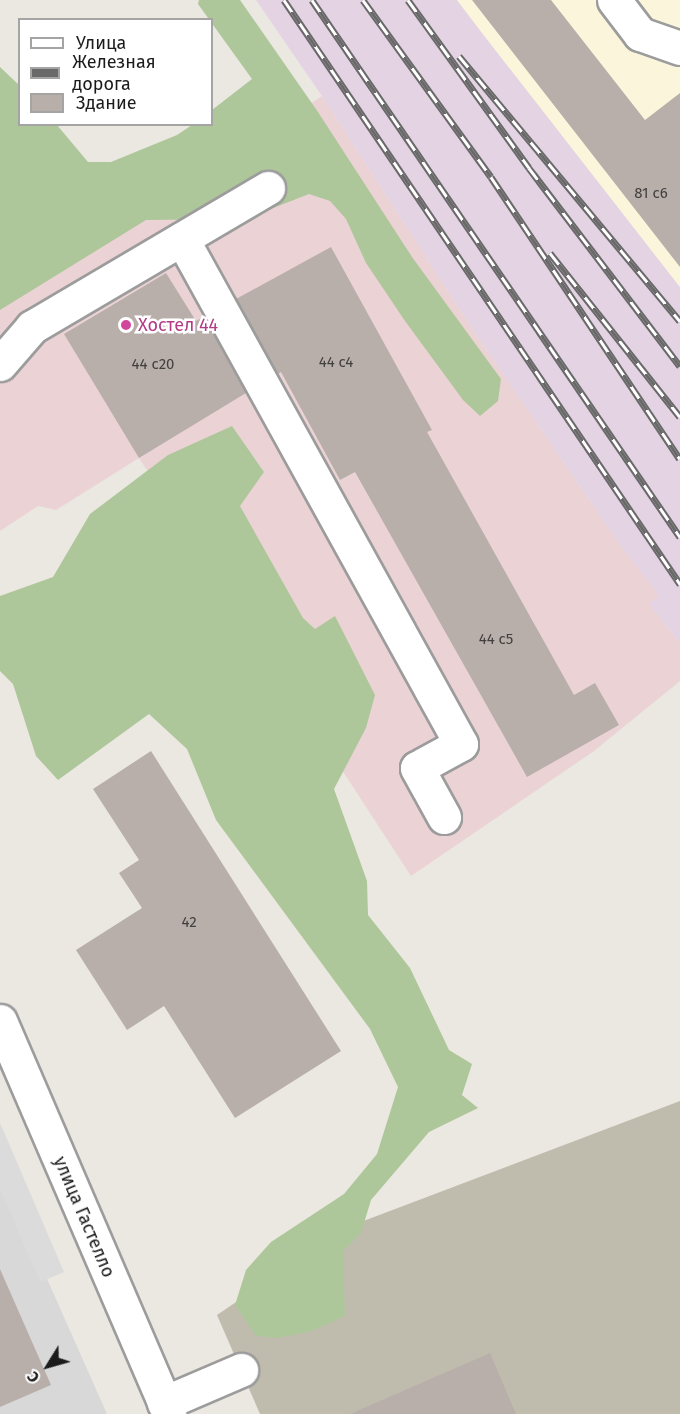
<!DOCTYPE html>
<html>
<head>
<meta charset="utf-8">
<style>
  body { margin:0 }
  #map { position:relative; width:680px; height:1414px; overflow:hidden; background:#ebe7e1; font-family:"Fira Sans",sans-serif }
  div>[style] { position:absolute }
  [style*='--x'] { left:calc(var(--x)*1px); top:calc(var(--y)*1px); width:calc(var(--w)*1px); rotate:calc(var(--a)*1deg) }
  .residential>* { inset:0; background:#d9d8d8 }
  .commercial>* { inset:0; background:#ebd2d5 }
  .industrial>* { inset:0; background:#e4d4e3 }
  .education>* { inset:0; background:#fbf6db }
  .construction>* { inset:0; background:#bfbcae }
  .forest>* { inset:0; background:#aec79a }
  .parking>* { inset:0; background:#dbdbdb }
  .building>* { inset:0; background:#b8afab }
  .roads { filter:drop-shadow(2px 0 #9c9c9c) drop-shadow(-2px 0 #9c9c9c) drop-shadow(0 2px #9c9c9c) drop-shadow(0 -2px #9c9c9c) }
  .minor>* { height:33px; margin:-16.5px; padding:0 16.5px; transform-origin:16.5px; border-radius:16.5px; background:#fff }
  .rail>* { height:7px; margin-top:-3.5px; transform-origin:0; background:repeating-linear-gradient(90deg,#fff 0 14px,#696969 0 28px); box-sizing:border-box; border-block:2px solid #696969 }
  .dots>* { width:16px; height:16px; translate:-50% -50%; box-sizing:border-box; border:3px solid #fff; border-radius:50% }
  span { translate:-50% -50%; white-space:nowrap; text-align:center; line-height:1.15; -webkit-text-stroke:5px #fff; paint-order:stroke }
  .number-label { font-size:15px; color:#42403f }
  .number-label span { -webkit-text-stroke-width:0 }
  .hotel-label { font-size:18px; color:#b23c85 }
  .left { translate:0 -50%; text-align:left }
  .street-label { font-size:18px; color:#1b1b1b }
  .legend { position:absolute; left:18px; top:18px; width:195px; height:108px; box-sizing:border-box; background:#fff; border:2px solid #a4a4a4; margin:0; padding:8px 10px; list-style:none; font-size:18px; color:#1b1b1b }
  .legend li { display:flex; align-items:center; gap:12px; height:30px }
  .legend b { width:30px; border:2px solid #a4a4a4 }
  .north { position:absolute; left:18px; top:1336px; width:60px; height:60px; -webkit-text-stroke:4px #fff; paint-order:stroke; rotate:233deg; font-size:16px; font-weight:700; line-height:24px; text-align:center; color:#1b1b1b }
  .north::after { content:''; display:block; margin:auto; width:21px; height:27px; background:#1b1b1b; clip-path:polygon(50% 0,100% 100%,50% 72%,0 100%) }
</style>
</head>
<body>
<div id="map">
  <div class="residential">
    <i style="clip-path:polygon(0 1173px,107px 1414px,0 1414px)"></i>
  </div>
  <div class="commercial">
    <i style="clip-path:polygon(322px 96px,473px 330px,618px 542px,660px 596px,649px 604px,680px 643px,680px 681px,594px 751px,411px 876px,139px 458px,56px 510px,38px 506px,0 531px,0 309px)"></i>
  </div>
  <div class="industrial">
    <i style="clip-path:polygon(256px 0,457px 0,680px 287px,680px 643px,649px 604px,659px 596px,618px 542px,473px 330px,322px 96px)"></i>
  </div>
  <div class="education">
    <i style="clip-path:polygon(457px 0,680px 0,680px 287px,482px 33px)"></i>
  </div>
  <div class="construction">
    <i style="clip-path:polygon(680px 1101px,680px 1414px,260px 1414px,217px 1315px,345px 1228px)"></i>
  </div>
  <div class="forest">
    <i style="clip-path:polygon(199px 0,240px 0,318px 112px,412px 257px,501px 379px,498px 401px,480px 416px,463px 400px,405px 321px,366px 263px,346px 219px,330px 201px,309px 194px,245px 219px,146px 220px,0 310px,0 67px,19px 85px,20px 124px,57px 125px,88px 162px,111px 162px,177px 135px,192px 125px,212px 124px,212px 110px,252px 79px,198px 4px)"></i>
    <i style="clip-path:polygon(232px 426px,264px 472px,240px 506px,303px 618px,315px 629px,335px 616px,375px 695px,366px 728px,334px 789px,367px 881px,368px 915px,410px 968px,449px 1050px,472px 1064px,462px 1095px,478px 1108px,429px 1132px,371px 1200px,361px 1233px,343px 1251px,345px 1316px,312px 1331px,278px 1338px,256px 1336px,235px 1305px,246px 1270px,271px 1242px,344px 1194px,377px 1154px,398px 1087px,370px 1029px,216px 820px,187px 749px,149px 714px,58px 780px,36px 756px,13px 684px,0 671px,0 596px,53px 577px,90px 514px,168px 455px)"></i>
  </div>
  <div class="parking">
    <i style="clip-path:polygon(0 1123px,64px 1272px,40px 1282px,0 1189px)"></i>
  </div>
  <div class="building">
    <i style="clip-path:polygon(472px 0,551px 0,645px 120px,680px 93px,680px 267px)"></i>
    <i style="clip-path:polygon(331px 247px,432px 430px,427px 432px,574px 695px,595px 683px,619px 725px,527px 777px,355px 472px,340px 480px,281px 372px,278px 374px,236px 299px)"></i>
    <i style="clip-path:polygon(166px 273px,196px 321px,204px 317px,246px 393px,139px 458px,64px 334px)"></i>
    <i style="clip-path:polygon(151px 751px,341px 1051px,235px 1118px,164px 1006px,127px 1030px,76px 950px,142px 908px,119px 873px,139px 860px,93px 789px)"></i>
    <i style="clip-path:polygon(0 1269px,51px 1385px,0 1407px)"></i>
    <i style="clip-path:polygon(490px 1353px,516px 1414px,350px 1414px)"></i>
  </div>
  <div class="roads">
    <div class="minor">
      <i style="--x:614;--y:0;--w:43;--a:52.6"></i>
      <i style="--x:640;--y:34;--w:42;--a:19.3"></i>
      <i style="--x:182;--y:239;--w:577;--a:61.08"></i>
      <i style="--x:461;--y:744;--w:50;--a:151.4"></i>
      <i style="--x:417;--y:768;--w:56;--a:61.1"></i>
      <i style="--x:0;--y:364;--w:49;--a:-49.1"></i>
      <i style="--x:32;--y:327;--w:274;--a:-30.5"></i>
      <i style="--x:0;--y:1021;--w:428;--a:66.7"></i>
      <i style="--x:164;--y:1403;--w:84;--a:-23.2"></i>
    </div>
  </div>
  <div class="rail">
    <i style="--x:284;--y:0;--w:706;--a:55.86"></i>
    <i style="--x:312;--y:0;--w:651;--a:55.58"></i>
    <i style="--x:363;--y:0;--w:218;--a:54.1"></i>
    <i style="--x:491;--y:177;--w:339;--a:56.2"></i>
    <i style="--x:408;--y:0;--w:207;--a:54.2"></i>
    <i style="--x:529;--y:168;--w:249;--a:52.7"></i>
    <i style="--x:459;--y:56;--w:345;--a:50.2"></i>
    <i style="--x:550;--y:253;--w:209;--a:51.6"></i>
  </div>
  <div class="dots">
    <i style="left:126px;top:325px;background:#d1479c"></i>
  </div>
  <div class="number-label">
    <span style="left:651px;top:194px">81 с6</span>
    <span style="left:336px;top:363px">44 c4</span>
    <span style="left:153px;top:365px">44 с20</span>
    <span style="left:496px;top:640px">44 c5</span>
    <span style="left:189px;top:923px">42</span>
  </div>
  <div class="hotel-label">
    <span class="left" style="left:138px;top:325px">Хостел 44</span>
  </div>
  <div class="street-label">
    <span style="left:84px;top:1217px;rotate:67deg">улица Гастелло</span>
  </div>
  <ul class="legend">
  <li><b style="height:8px;background:#fff"></b>Улица</li>
  <li><b style="height:8px;background:#696969"></b>Железная дорога</li>
  <li><b style="height:16px;background:#b8afab"></b>Здание</li>
  </ul>
  <div class="north">С</div>
</div>
</body>
</html>
